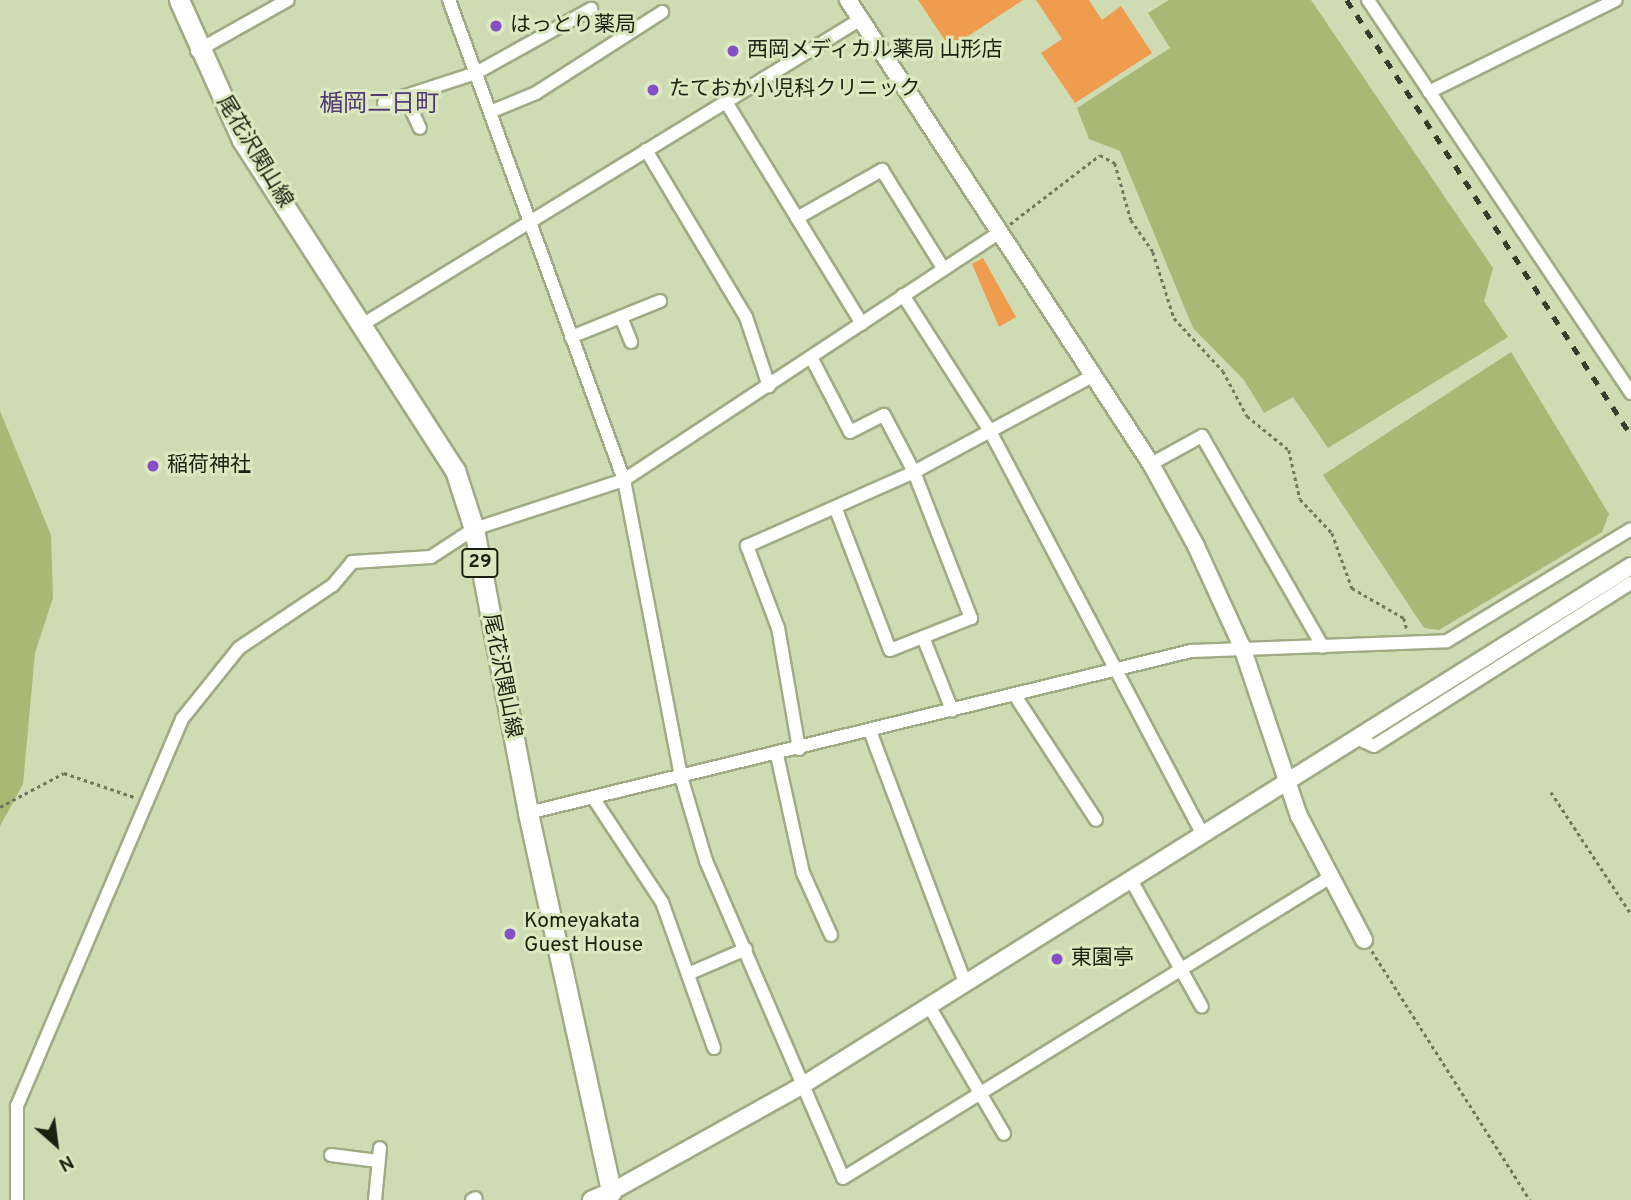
<!DOCTYPE html>
<html>
<head>
<meta charset="utf-8">
<style>
  body { margin:0 }
  #map { position:relative; width:1631px; height:1200px; overflow:hidden; background:#cfdbb3; font-family:Overpass,"Noto Sans JP",sans-serif }
  div>[style] { position:absolute }
  [style*='--x'] { left:calc(var(--x)*1px); top:calc(var(--y)*1px); width:calc(var(--w)*1px); rotate:calc(var(--a)*1deg) }
  .green>* { inset:0; background:#a7b974 }
  .building>* { inset:0; background:#f09c4f }
  .path>* { height:2.5px; margin-top:-1.25px; transform-origin:0; background:repeating-linear-gradient(90deg,#70785d 0 3.5px,transparent 0 7px) }
  .roads { filter:drop-shadow(2px 0 #a0ab84) drop-shadow(-2px 0 #a0ab84) drop-shadow(0 2px #a0ab84) drop-shadow(0 -2px #a0ab84) }
  .minor>* { height:12px; margin:-6px; padding:0 6px; transform-origin:6px; border-radius:6px; background:#fff }
  .tertiary>* { height:16px; margin:-8px; padding:0 8px; transform-origin:8px; border-radius:8px; background:#fff }
  .primary>* { height:19px; margin:-9.5px; padding:0 9.5px; transform-origin:9.5px; border-radius:9.5px; background:#fff }
  .rail>* { height:4.5px; margin-top:-2.25px; transform-origin:0; background:repeating-linear-gradient(90deg,#373d2a 0 9px,transparent 0 18px) }
  .dots>* { width:19px; height:19px; translate:-50% -50%; box-sizing:border-box; border:4px solid #dce8bf; border-radius:50% }
  span { translate:-50% -50%; white-space:nowrap; text-align:center; line-height:1.15; -webkit-text-stroke:6px #dce8bf; paint-order:stroke }
  .shield-label span { padding:2px 5px; background:#dce8bf; border:2px solid; border-radius:5px; -webkit-text-stroke-width:0 }
  .shield-label { font-size:19px; color:#1d2112; font-weight:700 }
  .poi-label { font-size:21px; color:#1d2112 }
  .left { translate:0 -50%; text-align:left }
  .street-label { font-size:21px; color:#1d2112 }
  .quarter-label { font-size:24px; color:#533a76 }
  .north { position:absolute; left:21px; top:1109px; width:70px; height:70px; -webkit-text-stroke:5px #dce8bf; paint-order:stroke; rotate:152deg; font-size:19px; font-weight:700; line-height:28px; text-align:center; color:#1d2112 }
  .north::after { content:''; display:block; margin:auto; width:24px; height:32px; background:#1d2112; clip-path:polygon(50% 0,100% 100%,50% 72%,0 100%) }
</style>
</head>
<body>
<div id="map">
  <div class="green">
    <i style="clip-path:polygon(1169px 0,1311px 0,1493px 268px,1484px 301px,1508px 337px,1328px 448px,1293px 397px,1264px 413px,1244px 380px,1193px 328px,1120px 151px,1089px 139px,1077px 108px,1170px 48px,1148px 13px)"></i>
    <i style="clip-path:polygon(1511px 352px,1609px 514px,1602px 532px,1439px 630px,1424px 628px,1323px 475px)"></i>
    <i style="clip-path:polygon(0 411px,51px 535px,53px 598px,35px 653px,23px 784px,0 826px)"></i>
  </div>
  <div class="building">
    <i style="clip-path:polygon(918px 0,1023px 0,950px 48px)"></i>
    <i style="clip-path:polygon(1036px 0,1089px 0,1102px 20px,1121px 6px,1152px 53px,1075px 103px,1041px 53px,1062px 39px)"></i>
    <i style="clip-path:polygon(983px 258px,1016px 317px,999px 327px,972px 264px)"></i>
  </div>
  <div class="path">
    <i style="--x:1010;--y:224;--w:113;--a:-37.5"></i>
    <i style="--x:1100;--y:155;--w:17;--a:28"></i>
    <i style="--x:1115;--y:163;--w:59;--a:74.3"></i>
    <i style="--x:1131;--y:220;--w:39;--a:55"></i>
    <i style="--x:1153;--y:252;--w:69;--a:72.3"></i>
    <i style="--x:1174;--y:318;--w:72;--a:47.2"></i>
    <i style="--x:1223;--y:371;--w:51;--a:61.9"></i>
    <i style="--x:1247;--y:416;--w:54;--a:39"></i>
    <i style="--x:1289;--y:450;--w:50;--a:77.3"></i>
    <i style="--x:1300;--y:499;--w:47;--a:46.7"></i>
    <i style="--x:1332;--y:533;--w:59;--a:70"></i>
    <i style="--x:1352;--y:588;--w:60;--a:30"></i>
    <i style="--x:1404;--y:618;--w:12;--a:76"></i>
    <i style="--x:1551;--y:792;--w:146;--a:56.7"></i>
    <i style="--x:0;--y:807;--w:72;--a:-28"></i>
    <i style="--x:64;--y:773;--w:74;--a:18.9"></i>
    <i style="--x:1372;--y:951;--w:295;--a:57.6"></i>
  </div>
  <div class="roads">
    <div class="minor">
      <i style="--x:449;--y:0;--w:511;--a:69.97"></i>
      <i style="--x:624;--y:480;--w:306;--a:79.1"></i>
      <i style="--x:682;--y:780;--w:84;--a:73.5"></i>
      <i style="--x:706;--y:861;--w:345;--a:66.6"></i>
      <i style="--x:843;--y:1178;--w:571;--a:-31.69"></i>
      <i style="--x:1368;--y:0;--w:473;--a:56.2"></i>
      <i style="--x:197;--y:51;--w:104;--a:-29.3"></i>
      <i style="--x:1429;--y:92;--w:208;--a:-26.2"></i>
      <i style="--x:405;--y:96;--w:35;--a:65"></i>
      <i style="--x:726;--y:102;--w:260;--a:58.5"></i>
      <i style="--x:384;--y:103;--w:97;--a:-18.1"></i>
      <i style="--x:476;--y:73;--w:132;--a:-29.1"></i>
      <i style="--x:490;--y:112;--w:50;--a:-22.4"></i>
      <i style="--x:536;--y:93;--w:150;--a:-32.7"></i>
      <i style="--x:646;--y:150;--w:195;--a:59.1"></i>
      <i style="--x:746;--y:317;--w:73;--a:71.6"></i>
      <i style="--x:797;--y:218;--w:98;--a:-29.5"></i>
      <i style="--x:882;--y:170;--w:115;--a:58.1"></i>
      <i style="--x:903;--y:295;--w:161;--a:57.4"></i>
      <i style="--x:990;--y:431;--w:457;--a:62.2"></i>
      <i style="--x:621;--y:317;--w:27;--a:68"></i>
      <i style="--x:365;--y:323;--w:582;--a:-31.5"></i>
      <i style="--x:571;--y:337;--w:96;--a:-22"></i>
      <i style="--x:812;--y:359;--w:82;--a:62.5"></i>
      <i style="--x:850;--y:432;--w:38;--a:-27"></i>
      <i style="--x:884;--y:415;--w:64;--a:62.2"></i>
      <i style="--x:914;--y:472;--w:157;--a:68.7"></i>
      <i style="--x:971;--y:618;--w:87;--a:158.4"></i>
      <i style="--x:890;--y:650;--w:153;--a:-111"></i>
      <i style="--x:1151;--y:464;--w:58;--a:-28.8"></i>
      <i style="--x:1202;--y:436;--w:243;--a:60.2"></i>
      <i style="--x:923;--y:637;--w:79;--a:68.3"></i>
      <i style="--x:1014;--y:694;--w:150;--a:56.9"></i>
      <i style="--x:870;--y:731;--w:269;--a:69.3"></i>
      <i style="--x:1361;--y:740;--w:14;--a:25"></i>
      <i style="--x:1374;--y:746;--w:304;--a:-32.4"></i>
      <i style="--x:799;--y:749;--w:123;--a:-99.8"></i>
      <i style="--x:778;--y:628;--w:88;--a:-110.7"></i>
      <i style="--x:747;--y:546;--w:183;--a:-23.9"></i>
      <i style="--x:914;--y:472;--w:204;--a:-28.3"></i>
      <i style="--x:777;--y:755;--w:121;--a:77.6"></i>
      <i style="--x:803;--y:873;--w:68;--a:65.7"></i>
      <i style="--x:594;--y:799;--w:123;--a:56.6"></i>
      <i style="--x:662;--y:902;--w:155;--a:70.4"></i>
      <i style="--x:528;--y:813;--w:683;--a:-13.73"></i>
      <i style="--x:1191;--y:651;--w:256;--a:-2.2"></i>
      <i style="--x:1447;--y:641;--w:215;--a:-31.3"></i>
      <i style="--x:1131;--y:880;--w:145;--a:60.8"></i>
      <i style="--x:688;--y:974;--w:63;--a:-23.3"></i>
      <i style="--x:929;--y:1006;--w:148;--a:59.6"></i>
      <i style="--x:331;--y:1155;--w:47;--a:7.3"></i>
      <i style="--x:17;--y:1200;--w:94;--a:-90"></i>
      <i style="--x:17;--y:1106;--w:421;--a:-66.9"></i>
      <i style="--x:182;--y:719;--w:91;--a:-51.2"></i>
      <i style="--x:239;--y:648;--w:113;--a:-33.8"></i>
      <i style="--x:333;--y:585;--w:30;--a:-50"></i>
      <i style="--x:352;--y:562;--w:79;--a:-3.6"></i>
      <i style="--x:431;--y:557;--w:51;--a:-33.1"></i>
      <i style="--x:474;--y:529;--w:158;--a:-18.1"></i>
      <i style="--x:624;--y:480;--w:450;--a:-33.4"></i>
      <i style="--x:375;--y:1200;--w:52;--a:-84.5"></i>
      <i style="--x:472;--y:1200;--w:4;--a:-27"></i>
    </div>
    <div class="tertiary">
      <i style="--x:848;--y:0;--w:554;--a:56.85"></i>
      <i style="--x:1151;--y:464;--w:94;--a:61.2"></i>
      <i style="--x:1196;--y:546;--w:111;--a:65.5"></i>
      <i style="--x:1242;--y:647;--w:178;--a:71.4"></i>
      <i style="--x:1299;--y:816;--w:140;--a:62.3"></i>
      <i style="--x:611;--y:1192;--w:220;--a:-29.1"></i>
      <i style="--x:803;--y:1085;--w:977;--a:-32.08"></i>
    </div>
    <div class="primary">
      <i style="--x:179;--y:0;--w:154;--a:65.8"></i>
      <i style="--x:242;--y:140;--w:393;--a:57.2"></i>
      <i style="--x:455;--y:470;--w:62;--a:72.1"></i>
      <i style="--x:474;--y:529;--w:289;--a:79.2"></i>
      <i style="--x:528;--y:813;--w:388;--a:77.6"></i>
      <i style="--x:611;--y:1192;--w:21;--a:157"></i>
    </div>
  </div>
  <div class="rail">
    <i style="--x:1347;--y:0;--w:520;--a:56.86"></i>
  </div>
  <div class="dots">
    <i style="left:496px;top:26px;background:#844fc7"></i>
    <i style="left:733px;top:51px;background:#844fc7"></i>
    <i style="left:653px;top:90px;background:#844fc7"></i>
    <i style="left:153px;top:466px;background:#844fc7"></i>
    <i style="left:510px;top:934px;background:#844fc7"></i>
    <i style="left:1057px;top:959px;background:#844fc7"></i>
  </div>
  <div class="shield-label">
    <span style="left:480px;top:563px">29</span>
  </div>
  <div class="poi-label">
    <span class="left" style="left:510px;top:26px">はっとり薬局</span>
    <span class="left" style="left:747px;top:51px">西岡メディカル薬局 山形店</span>
    <span class="left" style="left:669px;top:90px">たておか小児科クリニック</span>
    <span class="left" style="left:167px;top:466px">稲荷神社</span>
    <span class="left" style="left:524px;top:934px">Komeyakata<br>Guest House</span>
    <span class="left" style="left:1071px;top:959px">東園亭</span>
  </div>
  <div class="street-label">
    <span style="left:254px;top:152px;rotate:59deg">尾花沢関山線</span>
    <span style="left:501px;top:676px;rotate:79deg">尾花沢関山線</span>
  </div>
  <div class="quarter-label">
    <span style="left:379px;top:106px">楯岡二日町</span>
  </div>
  <div class="north">N</div>
</div>
</body>
</html>
